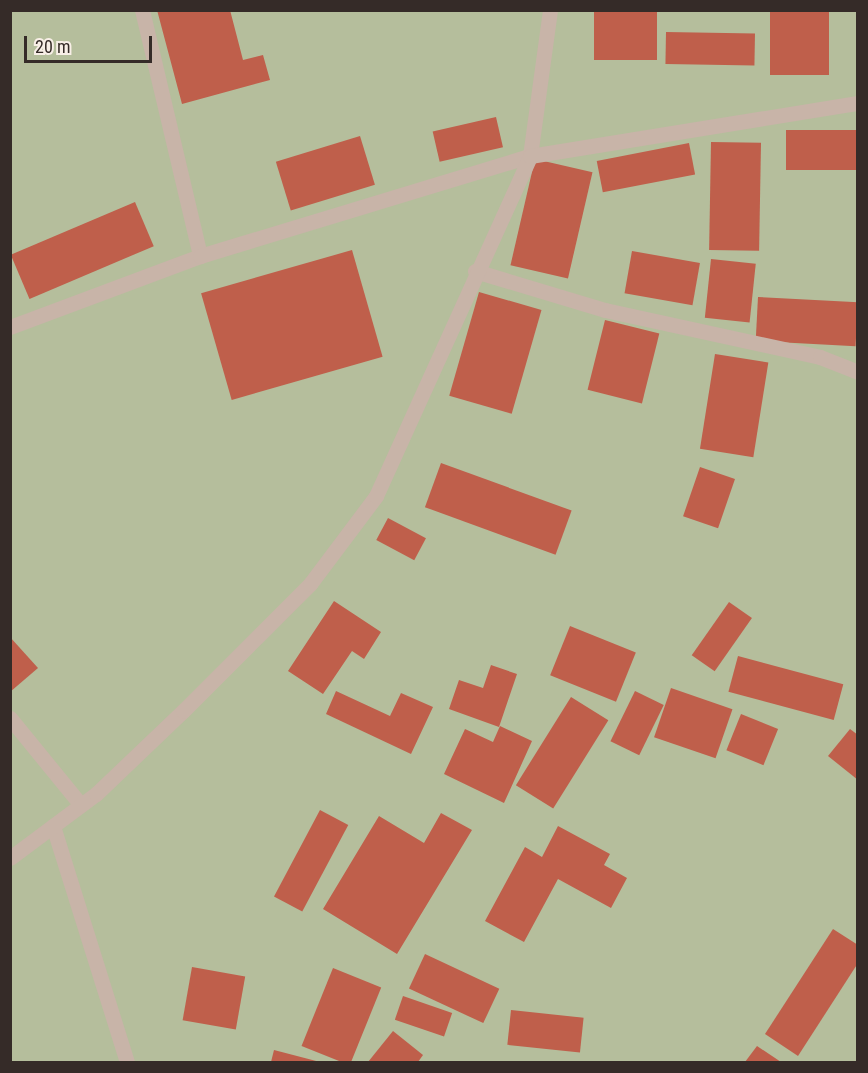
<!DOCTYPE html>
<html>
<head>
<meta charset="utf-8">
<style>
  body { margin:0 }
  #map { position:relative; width:868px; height:1073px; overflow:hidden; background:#f0e5db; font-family:"Roboto Condensed",sans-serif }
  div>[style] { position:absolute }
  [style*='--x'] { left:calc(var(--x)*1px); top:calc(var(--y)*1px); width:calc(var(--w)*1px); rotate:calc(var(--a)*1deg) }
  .green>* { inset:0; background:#b5be9c; transform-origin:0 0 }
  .building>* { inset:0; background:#bf5f4b; transform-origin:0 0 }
  .service>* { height:15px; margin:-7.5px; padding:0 7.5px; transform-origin:7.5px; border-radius:7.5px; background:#c8b4a8 }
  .minor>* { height:15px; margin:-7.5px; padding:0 7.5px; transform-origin:7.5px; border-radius:7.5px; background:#c8b4a8 }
  .tertiary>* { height:15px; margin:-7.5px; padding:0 7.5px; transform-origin:7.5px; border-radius:7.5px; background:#c8b4a8 }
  span { translate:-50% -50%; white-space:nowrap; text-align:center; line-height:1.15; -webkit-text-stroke:6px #f8efe7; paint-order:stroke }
  .frame { position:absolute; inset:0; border:12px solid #352b28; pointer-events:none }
  .scale { position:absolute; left:24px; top:36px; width:128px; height:27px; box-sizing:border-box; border:3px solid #352b28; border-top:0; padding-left:8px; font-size:18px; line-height:21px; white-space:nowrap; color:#352b28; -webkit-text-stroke:4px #f8efe7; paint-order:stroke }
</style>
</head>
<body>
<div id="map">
  <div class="green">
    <i style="left:10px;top:11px;width:847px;height:1051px"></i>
  </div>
  <div class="building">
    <i style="clip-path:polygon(157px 10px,230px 10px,243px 60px,263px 55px,270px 80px,182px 104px)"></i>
    <i style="left:594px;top:10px;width:63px;height:50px"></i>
    <i style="left:770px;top:10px;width:59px;height:65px"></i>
    <i style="left:666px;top:32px;width:89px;height:32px;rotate:1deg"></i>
    <i style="left:496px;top:117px;width:31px;height:65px;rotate:77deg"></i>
    <i style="left:858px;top:130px;width:40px;height:72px;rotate:90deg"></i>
    <i style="left:360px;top:136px;width:51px;height:88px;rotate:73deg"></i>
    <i style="left:711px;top:142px;width:50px;height:108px;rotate:1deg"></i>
    <i style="left:689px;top:143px;width:32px;height:94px;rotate:79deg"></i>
    <i style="left:535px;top:159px;width:59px;height:109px;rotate:13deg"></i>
    <i style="left:135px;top:202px;width:48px;height:135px;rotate:67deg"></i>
    <i style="left:352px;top:250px;width:111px;height:157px;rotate:74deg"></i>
    <i style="left:632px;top:251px;width:69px;height:43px;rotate:10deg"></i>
    <i style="left:711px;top:259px;width:45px;height:59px;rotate:6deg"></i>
    <i style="left:479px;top:292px;width:65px;height:108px;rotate:16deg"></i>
    <i style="left:758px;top:297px;width:100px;height:44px;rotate:3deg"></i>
    <i style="left:605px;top:320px;width:56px;height:72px;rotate:14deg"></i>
    <i style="left:715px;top:354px;width:54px;height:96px;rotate:9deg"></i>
    <i style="left:441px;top:463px;width:139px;height:47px;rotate:20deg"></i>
    <i style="left:700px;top:467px;width:37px;height:52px;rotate:19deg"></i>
    <i style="left:388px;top:518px;width:43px;height:25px;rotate:28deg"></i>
    <i style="clip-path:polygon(334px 601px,381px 632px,364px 659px,352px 651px,323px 694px,288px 671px)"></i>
    <i style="left:729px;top:602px;width:28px;height:65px;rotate:35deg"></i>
    <i style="left:570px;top:626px;width:71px;height:53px;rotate:22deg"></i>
    <i style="clip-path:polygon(10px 637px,38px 668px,10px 692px)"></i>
    <i style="left:738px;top:656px;width:109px;height:37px;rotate:15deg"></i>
    <i style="clip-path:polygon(491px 665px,517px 674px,499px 727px,449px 709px,459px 680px,483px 688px)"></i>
    <i style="left:671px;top:688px;width:65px;height:52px;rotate:19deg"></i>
    <i style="clip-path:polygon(336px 691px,390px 716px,401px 693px,433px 707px,411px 754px,326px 714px)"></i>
    <i style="left:635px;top:691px;width:32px;height:56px;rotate:26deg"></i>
    <i style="left:571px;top:697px;width:44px;height:104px;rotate:32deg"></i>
    <i style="left:741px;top:714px;width:40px;height:39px;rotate:22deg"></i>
    <i style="clip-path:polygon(500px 726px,532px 741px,504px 803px,444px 774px,465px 729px,493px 742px)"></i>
    <i style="clip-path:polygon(850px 729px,858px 735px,858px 780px,828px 756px)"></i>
    <i style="left:320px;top:810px;width:32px;height:98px;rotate:28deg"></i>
    <i style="clip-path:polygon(441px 813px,472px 830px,397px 954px,323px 909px,379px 816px,424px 843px)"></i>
    <i style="clip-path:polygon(558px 826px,610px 854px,604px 865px,627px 878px,611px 908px,558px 879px,524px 942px,485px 921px,525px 847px,542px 857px)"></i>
    <i style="clip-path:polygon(833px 929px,858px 945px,858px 963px,798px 1056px,765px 1034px)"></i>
    <i style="left:425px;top:954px;width:82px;height:38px;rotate:25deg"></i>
    <i style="left:192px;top:967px;width:54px;height:54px;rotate:10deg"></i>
    <i style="left:333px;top:968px;width:52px;height:84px;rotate:22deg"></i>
    <i style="left:403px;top:996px;width:52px;height:25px;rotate:19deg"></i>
    <i style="left:511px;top:1010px;width:73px;height:35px;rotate:6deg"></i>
    <i style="clip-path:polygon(393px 1031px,423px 1055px,418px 1062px,368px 1062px)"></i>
    <i style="clip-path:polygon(757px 1046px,781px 1062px,745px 1062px)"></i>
    <i style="clip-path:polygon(274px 1050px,320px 1062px,271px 1062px)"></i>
  </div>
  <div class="service">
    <i style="--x:475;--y:271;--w:136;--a:16.7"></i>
    <i style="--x:605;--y:310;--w:220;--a:12.3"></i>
    <i style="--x:820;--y:357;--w:41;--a:21.5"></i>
  </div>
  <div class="minor">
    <i style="--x:142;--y:10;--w:253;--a:76.7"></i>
    <i style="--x:10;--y:327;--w:203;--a:-20.5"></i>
    <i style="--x:200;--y:256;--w:345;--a:-16.9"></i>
    <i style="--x:530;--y:156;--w:147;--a:-82.2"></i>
    <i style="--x:10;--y:718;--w:112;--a:50.8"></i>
    <i style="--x:53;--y:826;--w:247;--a:72.6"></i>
  </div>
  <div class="tertiary">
    <i style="--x:10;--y:858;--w:107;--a:-36.7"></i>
    <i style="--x:96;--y:794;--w:120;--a:-43.7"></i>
    <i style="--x:183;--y:711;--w:180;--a:-45"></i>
    <i style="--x:310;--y:584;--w:110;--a:-53.1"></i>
    <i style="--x:376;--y:496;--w:373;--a:-65.6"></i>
    <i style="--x:530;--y:156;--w:332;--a:-9.2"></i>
  </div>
  <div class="frame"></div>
  <div class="scale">20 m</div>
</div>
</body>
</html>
